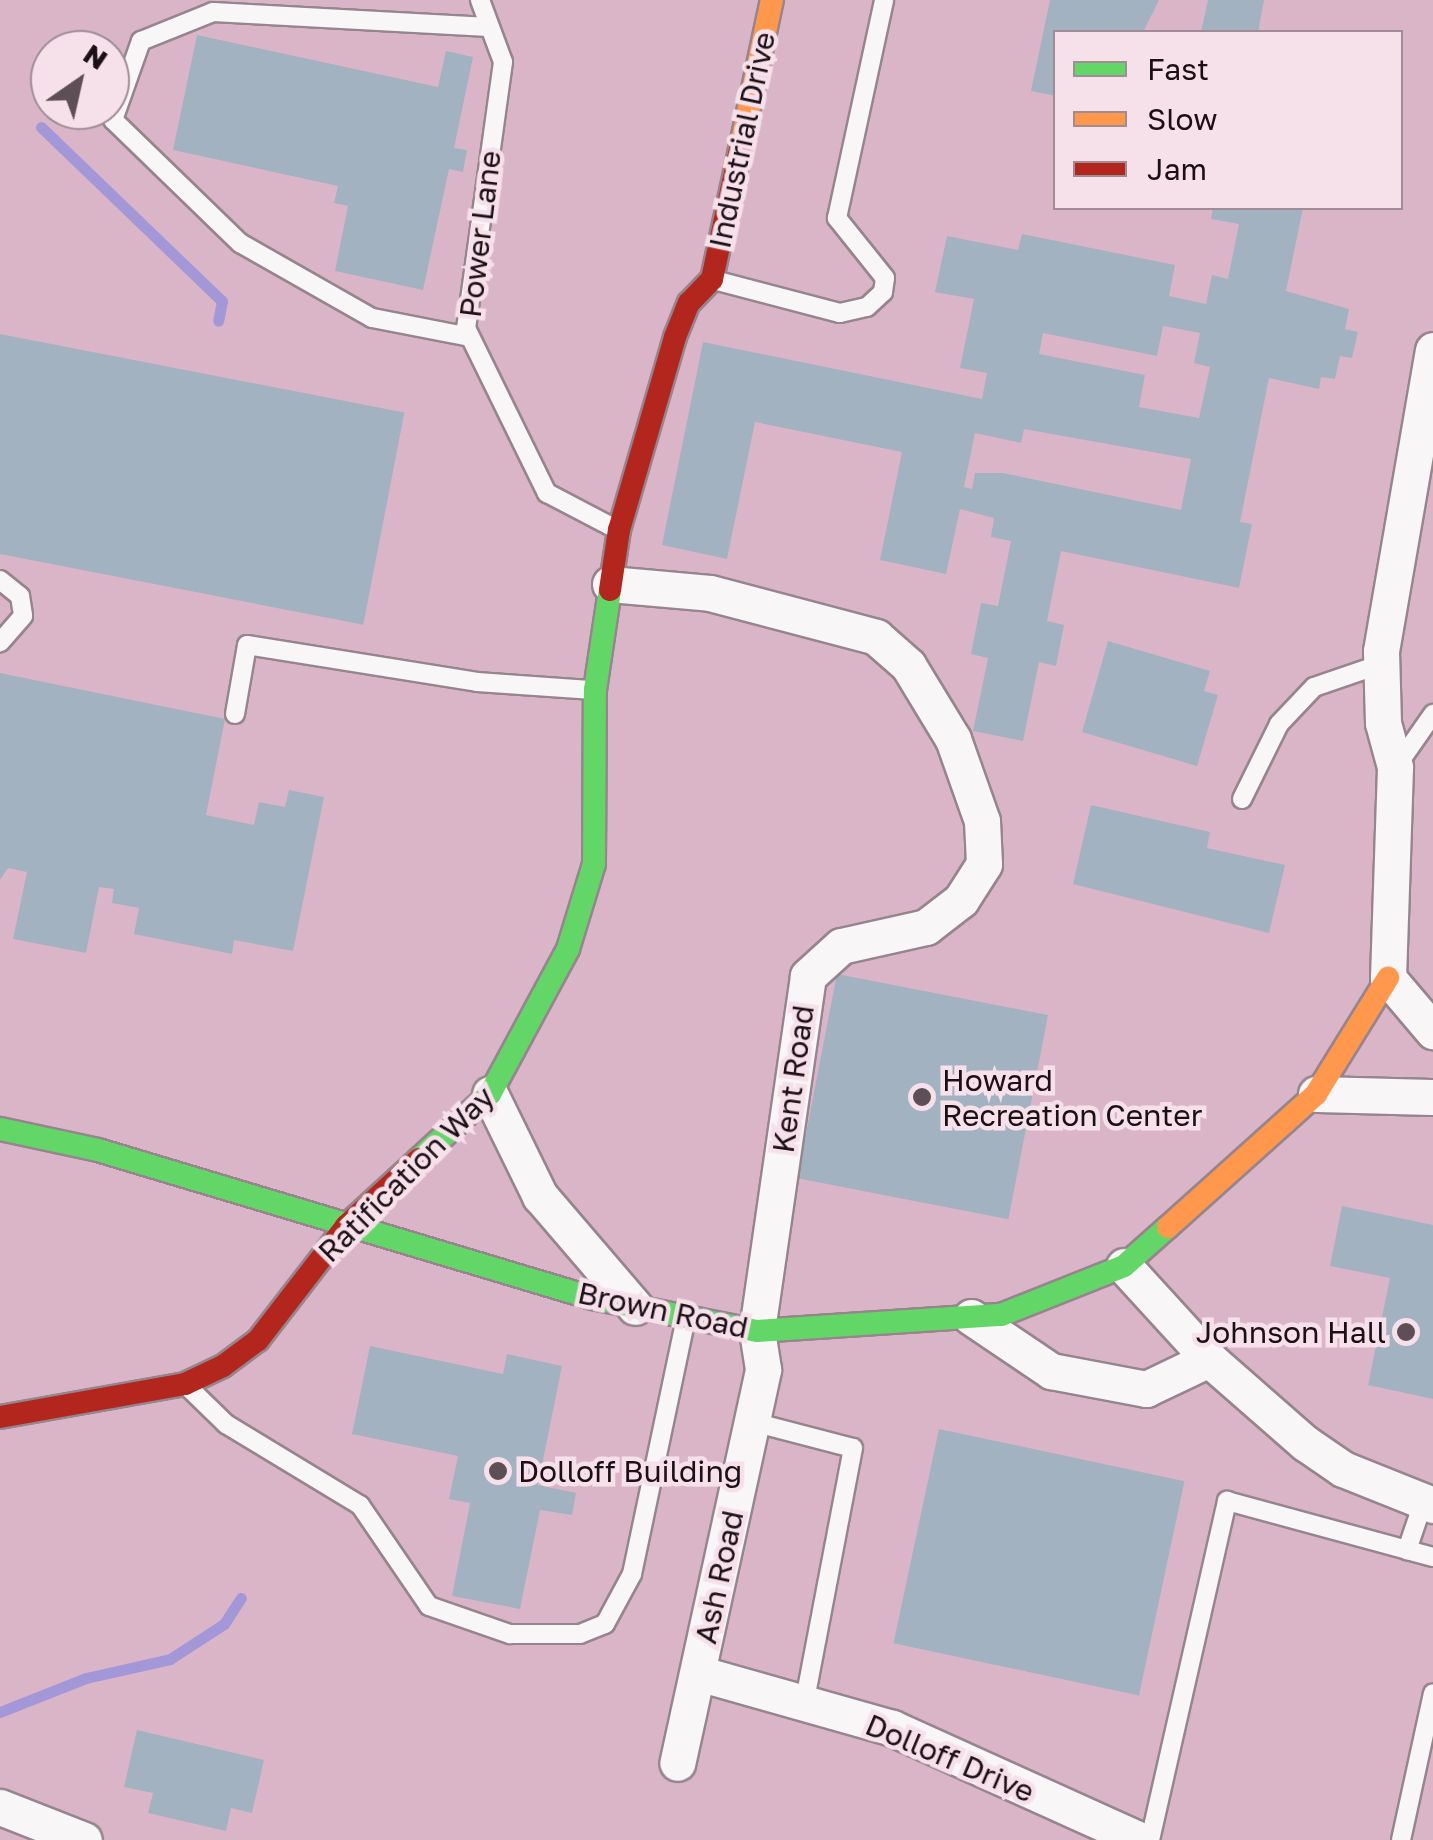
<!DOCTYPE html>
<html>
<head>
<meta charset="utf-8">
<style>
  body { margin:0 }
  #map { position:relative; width:1433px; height:1840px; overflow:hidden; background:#d9c2cd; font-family:"Golos Text",sans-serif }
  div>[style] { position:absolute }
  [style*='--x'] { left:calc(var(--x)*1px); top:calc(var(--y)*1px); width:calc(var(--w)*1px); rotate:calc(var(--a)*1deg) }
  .built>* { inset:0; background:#dab5c8 }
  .stream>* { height:11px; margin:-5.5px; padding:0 5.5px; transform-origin:5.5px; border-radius:5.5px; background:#a497d8 }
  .building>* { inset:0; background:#a3b2c0; transform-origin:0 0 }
  .roads { filter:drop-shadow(2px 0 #96858d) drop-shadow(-2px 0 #96858d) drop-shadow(0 2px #96858d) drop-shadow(0 -2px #96858d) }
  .lane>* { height:18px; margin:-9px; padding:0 9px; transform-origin:9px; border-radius:9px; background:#f9f6f8 }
  .street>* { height:35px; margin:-17.5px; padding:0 17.5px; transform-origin:17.5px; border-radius:17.5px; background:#f9f6f8 }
  .fast>* { height:22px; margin:-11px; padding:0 11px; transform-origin:11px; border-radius:11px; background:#63d668 }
  .slow>* { height:22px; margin:-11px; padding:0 11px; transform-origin:11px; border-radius:11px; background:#ff974d }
  .jam>* { height:22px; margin:-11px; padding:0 11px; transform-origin:11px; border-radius:11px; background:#b3261e }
  .dots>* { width:28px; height:28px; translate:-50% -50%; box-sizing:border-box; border:5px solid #f6e0ea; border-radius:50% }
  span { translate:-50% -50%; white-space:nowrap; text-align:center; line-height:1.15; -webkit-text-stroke:9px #f6e0ea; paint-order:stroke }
  .street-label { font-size:30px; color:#1c0f16 }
  .poi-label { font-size:30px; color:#1c0f16 }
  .left { translate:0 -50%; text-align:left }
  .right { translate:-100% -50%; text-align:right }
  .legend { position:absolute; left:1053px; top:30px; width:350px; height:180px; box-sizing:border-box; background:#f6e0ea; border:2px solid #9f8c95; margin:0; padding:12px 18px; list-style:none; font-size:30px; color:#1c0f16 }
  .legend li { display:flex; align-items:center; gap:20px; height:50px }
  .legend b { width:50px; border:2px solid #9f8c95 }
  .north { position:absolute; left:30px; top:30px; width:100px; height:100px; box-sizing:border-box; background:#f6e0ea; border:2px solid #9f8c95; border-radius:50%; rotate:34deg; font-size:28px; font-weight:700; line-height:40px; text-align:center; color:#1c0f16 }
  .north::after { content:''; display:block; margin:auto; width:35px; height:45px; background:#5e4e56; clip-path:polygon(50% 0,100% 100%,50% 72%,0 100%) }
</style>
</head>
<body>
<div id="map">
  <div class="built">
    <i style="clip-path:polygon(evenodd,0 0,1433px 0,1433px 1840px,0 1840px,0 0,1056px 32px,1400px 32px,1400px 208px,1056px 208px,1056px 32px,0 0,50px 50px,110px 50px,110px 110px,50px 110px,50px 50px)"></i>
  </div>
  <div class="stream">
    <i style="--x:41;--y:127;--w:251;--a:43.9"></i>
    <i style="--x:222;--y:301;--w:20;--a:101"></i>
    <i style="--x:0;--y:1712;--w:92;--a:-21.6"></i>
    <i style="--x:86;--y:1678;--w:86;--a:-12.7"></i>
    <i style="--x:170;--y:1659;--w:64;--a:-32.9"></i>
    <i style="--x:224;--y:1624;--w:31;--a:-57"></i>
  </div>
  <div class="building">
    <i style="clip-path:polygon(1050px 0,1159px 0,1143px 32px,1056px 32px,1056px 96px,1031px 91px)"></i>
    <i style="clip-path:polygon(1208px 0,1264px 0,1258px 32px,1201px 32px)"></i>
    <i style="clip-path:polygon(197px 35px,438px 87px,446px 51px,473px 57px,454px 148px,467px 150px,463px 172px,449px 169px,423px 290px,335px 271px,348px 206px,334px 203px,338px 186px,173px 150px)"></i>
    <i style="clip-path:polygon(evenodd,1213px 208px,1303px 208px,1286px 291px,1349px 309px,1345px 329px,1358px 332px,1352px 358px,1340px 356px,1335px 379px,1321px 377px,1319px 389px,1269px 378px,1240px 522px,1252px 524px,1239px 588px,1061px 551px,1047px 621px,1064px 625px,1056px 666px,1039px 662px,1023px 741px,973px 731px,988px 658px,971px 654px,981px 603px,998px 606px,1011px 541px,991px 537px,994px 518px,960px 509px,946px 574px,880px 560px,902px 452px,755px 422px,727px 559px,662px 545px,703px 342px,982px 399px,987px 373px,960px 368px,974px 299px,935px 292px,947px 236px,1018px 250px,1022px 234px,1175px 265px,1169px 296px,1206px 304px,1212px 275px,1228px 279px,1239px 224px,1211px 219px,1213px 208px,1163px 326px,1200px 333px,1194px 363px,1210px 367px,1199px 418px,1139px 407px,1145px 375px,1039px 354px,1043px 333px,1157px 356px,1163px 326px,1213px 208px,1024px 429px,1191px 459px,1181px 510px,1003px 473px,975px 473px,972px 489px,964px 487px,975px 433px,1021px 443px,1024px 429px)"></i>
    <i style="left:0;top:334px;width:412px;height:216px;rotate:11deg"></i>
    <i style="clip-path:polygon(1108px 641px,1210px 671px,1204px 691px,1218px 695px,1197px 766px,1082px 732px)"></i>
    <i style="clip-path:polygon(0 673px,225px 719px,206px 815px,254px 825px,259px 802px,285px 807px,289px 790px,324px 797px,293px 951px,234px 940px,232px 954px,134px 934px,139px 908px,112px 903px,114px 889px,99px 887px,86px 953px,13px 939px,27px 872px,8px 868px,0 880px)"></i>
    <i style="clip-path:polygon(1091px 805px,1210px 832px,1207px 848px,1285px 865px,1269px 933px,1073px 884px)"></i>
    <i style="left:837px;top:974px;width:215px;height:208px;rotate:11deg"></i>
    <i style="clip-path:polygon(1342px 1206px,1433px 1225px,1433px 1399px,1368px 1385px,1390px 1278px,1330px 1266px)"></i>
    <i style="clip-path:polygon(370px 1346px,503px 1374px,507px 1354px,562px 1366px,538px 1485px,576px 1493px,572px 1515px,540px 1510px,520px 1609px,452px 1596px,470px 1503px,449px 1499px,458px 1456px,352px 1434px)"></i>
    <i style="left:939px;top:1429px;width:251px;height:219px;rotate:12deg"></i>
    <i style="clip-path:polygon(137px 1730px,264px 1760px,252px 1813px,231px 1808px,226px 1831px,148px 1813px,153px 1793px,124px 1787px)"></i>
  </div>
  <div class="roads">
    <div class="lane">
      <i style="--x:480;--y:0;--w:66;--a:69.6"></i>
      <i style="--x:503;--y:62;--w:269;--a:97.9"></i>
      <i style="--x:466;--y:328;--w:184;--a:63.9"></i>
      <i style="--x:547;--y:493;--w:76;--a:27.6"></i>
      <i style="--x:714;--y:280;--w:130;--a:14.7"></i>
      <i style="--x:840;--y:313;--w:28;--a:-13"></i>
      <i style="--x:867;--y:307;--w:22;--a:-43"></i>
      <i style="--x:883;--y:292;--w:14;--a:-82"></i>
      <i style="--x:885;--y:278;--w:77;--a:-128.7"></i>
      <i style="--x:837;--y:218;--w:223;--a:-77.8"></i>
      <i style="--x:470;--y:337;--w:100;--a:-169"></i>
      <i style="--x:372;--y:318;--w:152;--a:-150.4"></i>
      <i style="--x:240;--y:243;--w:177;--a:-135.9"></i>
      <i style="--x:113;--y:120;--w:84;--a:-70.5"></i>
      <i style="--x:141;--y:41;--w:78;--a:-21.9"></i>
      <i style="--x:213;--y:12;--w:276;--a:3.1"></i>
      <i style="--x:0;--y:580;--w:26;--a:39"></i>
      <i style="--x:20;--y:596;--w:20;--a:81"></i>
      <i style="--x:23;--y:616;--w:35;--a:131"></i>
      <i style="--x:235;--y:714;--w:70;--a:-80.1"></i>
      <i style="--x:247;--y:645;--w:233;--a:9.1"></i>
      <i style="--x:477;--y:682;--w:113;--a:4"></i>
      <i style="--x:1396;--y:767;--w:65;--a:-55.1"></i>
      <i style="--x:1242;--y:799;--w:84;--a:-63.7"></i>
      <i style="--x:1279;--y:724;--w:51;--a:-46.6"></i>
      <i style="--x:1314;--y:687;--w:71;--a:-18.9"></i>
      <i style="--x:189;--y:1388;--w:52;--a:44.2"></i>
      <i style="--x:226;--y:1424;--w:157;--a:31.2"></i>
      <i style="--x:360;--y:1505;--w:122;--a:55.7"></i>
      <i style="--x:429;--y:1606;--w:86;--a:19.1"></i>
      <i style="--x:510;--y:1634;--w:70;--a:0"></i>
      <i style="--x:580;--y:1634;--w:27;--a:-22"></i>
      <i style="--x:605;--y:1624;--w:57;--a:-61.6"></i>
      <i style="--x:632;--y:1574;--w:258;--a:-78.1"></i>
      <i style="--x:753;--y:1422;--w:103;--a:14.6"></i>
      <i style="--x:853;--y:1448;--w:261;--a:100.8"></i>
      <i style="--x:1423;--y:1503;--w:50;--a:108.8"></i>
      <i style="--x:1407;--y:1550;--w:27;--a:15"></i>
      <i style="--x:1150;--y:1840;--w:348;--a:-77.2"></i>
      <i style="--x:1227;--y:1501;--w:187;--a:15.2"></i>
      <i style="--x:1401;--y:1840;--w:150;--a:-77.7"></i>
    </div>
    <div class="street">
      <i style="--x:1433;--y:350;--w:305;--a:99.8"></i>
      <i style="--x:1381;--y:651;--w:72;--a:88.4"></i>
      <i style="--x:1383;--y:723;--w:46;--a:74.7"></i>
      <i style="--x:1395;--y:767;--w:211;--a:91.9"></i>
      <i style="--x:1388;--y:978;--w:70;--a:49.7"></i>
      <i style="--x:610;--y:584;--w:100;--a:5.1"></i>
      <i style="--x:710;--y:593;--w:172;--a:14.8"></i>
      <i style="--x:876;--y:637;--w:43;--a:41.2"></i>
      <i style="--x:908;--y:665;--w:87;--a:58.7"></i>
      <i style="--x:953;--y:739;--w:87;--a:70.5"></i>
      <i style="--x:982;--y:821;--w:43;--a:87.3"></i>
      <i style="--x:984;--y:864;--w:43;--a:122.6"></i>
      <i style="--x:961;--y:900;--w:44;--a:142.4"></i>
      <i style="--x:926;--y:927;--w:87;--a:167.4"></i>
      <i style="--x:841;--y:946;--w:45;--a:137.7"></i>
      <i style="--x:808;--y:976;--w:359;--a:98.2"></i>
      <i style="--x:757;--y:1331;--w:39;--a:81"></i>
      <i style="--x:763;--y:1370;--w:402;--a:102.3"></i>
      <i style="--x:490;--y:1094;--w:114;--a:63.9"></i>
      <i style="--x:540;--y:1196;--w:146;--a:49.4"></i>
      <i style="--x:1316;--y:1094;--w:117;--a:1.5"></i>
      <i style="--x:1124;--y:1266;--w:126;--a:47.6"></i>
      <i style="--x:1209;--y:1359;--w:128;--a:41.2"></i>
      <i style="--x:1305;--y:1443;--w:46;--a:34.4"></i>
      <i style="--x:1343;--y:1469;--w:97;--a:21.8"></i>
      <i style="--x:971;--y:1317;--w:97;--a:34"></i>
      <i style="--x:1051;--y:1371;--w:97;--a:10.7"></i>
      <i style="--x:1146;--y:1389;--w:70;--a:-25.5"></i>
      <i style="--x:698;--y:1673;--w:202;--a:15.8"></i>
      <i style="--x:892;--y:1728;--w:272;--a:24.3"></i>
      <i style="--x:0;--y:1807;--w:90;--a:21.4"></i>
    </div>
    <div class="fast">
      <i style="--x:0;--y:1129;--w:100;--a:12.1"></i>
      <i style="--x:98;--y:1150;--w:516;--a:16.68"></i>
      <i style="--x:592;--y:1298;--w:168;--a:11.3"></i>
      <i style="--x:757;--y:1331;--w:245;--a:-3.8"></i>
      <i style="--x:1001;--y:1315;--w:132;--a:-21.7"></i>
      <i style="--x:1124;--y:1266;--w:59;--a:-41.6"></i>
      <i style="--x:419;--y:1159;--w:96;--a:-42.5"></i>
      <i style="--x:490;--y:1094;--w:165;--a:-61.7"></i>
      <i style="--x:568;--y:949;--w:89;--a:-73"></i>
      <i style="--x:594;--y:864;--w:174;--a:-89.7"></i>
      <i style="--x:595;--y:690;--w:101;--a:-81.5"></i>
    </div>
    <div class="slow">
      <i style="--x:740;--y:150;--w:153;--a:-78"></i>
      <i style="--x:1168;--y:1227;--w:199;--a:-41.9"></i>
      <i style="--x:1316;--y:1094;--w:137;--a:-58.2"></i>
    </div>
    <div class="jam">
      <i style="--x:610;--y:590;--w:61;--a:-81.5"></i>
      <i style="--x:619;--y:530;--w:201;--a:-73.8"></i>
      <i style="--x:675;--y:337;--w:37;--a:-68"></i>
      <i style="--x:689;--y:303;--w:33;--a:-46"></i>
      <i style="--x:712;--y:279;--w:132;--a:-77.8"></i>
      <i style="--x:0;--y:1417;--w:188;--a:-10.1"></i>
      <i style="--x:185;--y:1384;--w:42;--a:-25.3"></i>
      <i style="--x:223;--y:1366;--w:44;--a:-36.6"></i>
      <i style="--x:258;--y:1340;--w:144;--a:-52.3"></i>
      <i style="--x:346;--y:1226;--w:99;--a:-42.5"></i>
    </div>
  </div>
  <div class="dots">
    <i style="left:922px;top:1097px;background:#5e4e56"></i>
    <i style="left:1406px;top:1332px;background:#5e4e56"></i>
    <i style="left:498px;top:1471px;background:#5e4e56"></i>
  </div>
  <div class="street-label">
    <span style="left:742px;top:140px;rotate:-78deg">Industrial Drive</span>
    <span style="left:480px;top:234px;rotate:-83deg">Power Lane</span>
    <span style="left:793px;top:1079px;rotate:-82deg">Kent Road</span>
    <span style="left:406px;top:1174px;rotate:-45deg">Ratification Way</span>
    <span style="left:663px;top:1310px;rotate:12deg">Brown Road</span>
    <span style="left:719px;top:1577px;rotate:-78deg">Ash Road</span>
    <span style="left:950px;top:1758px;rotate:23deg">Dolloff Drive</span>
  </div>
  <div class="poi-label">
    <span class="left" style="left:942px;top:1097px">Howard<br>Recreation Center</span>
    <span class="right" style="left:1386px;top:1332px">Johnson Hall</span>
    <span class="left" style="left:518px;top:1471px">Dolloff Building</span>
  </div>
  <ul class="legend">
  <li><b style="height:12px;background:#63d668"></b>Fast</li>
  <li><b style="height:12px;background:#ff974d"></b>Slow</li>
  <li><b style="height:12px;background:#b3261e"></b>Jam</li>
  </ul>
  <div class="north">N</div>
</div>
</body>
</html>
